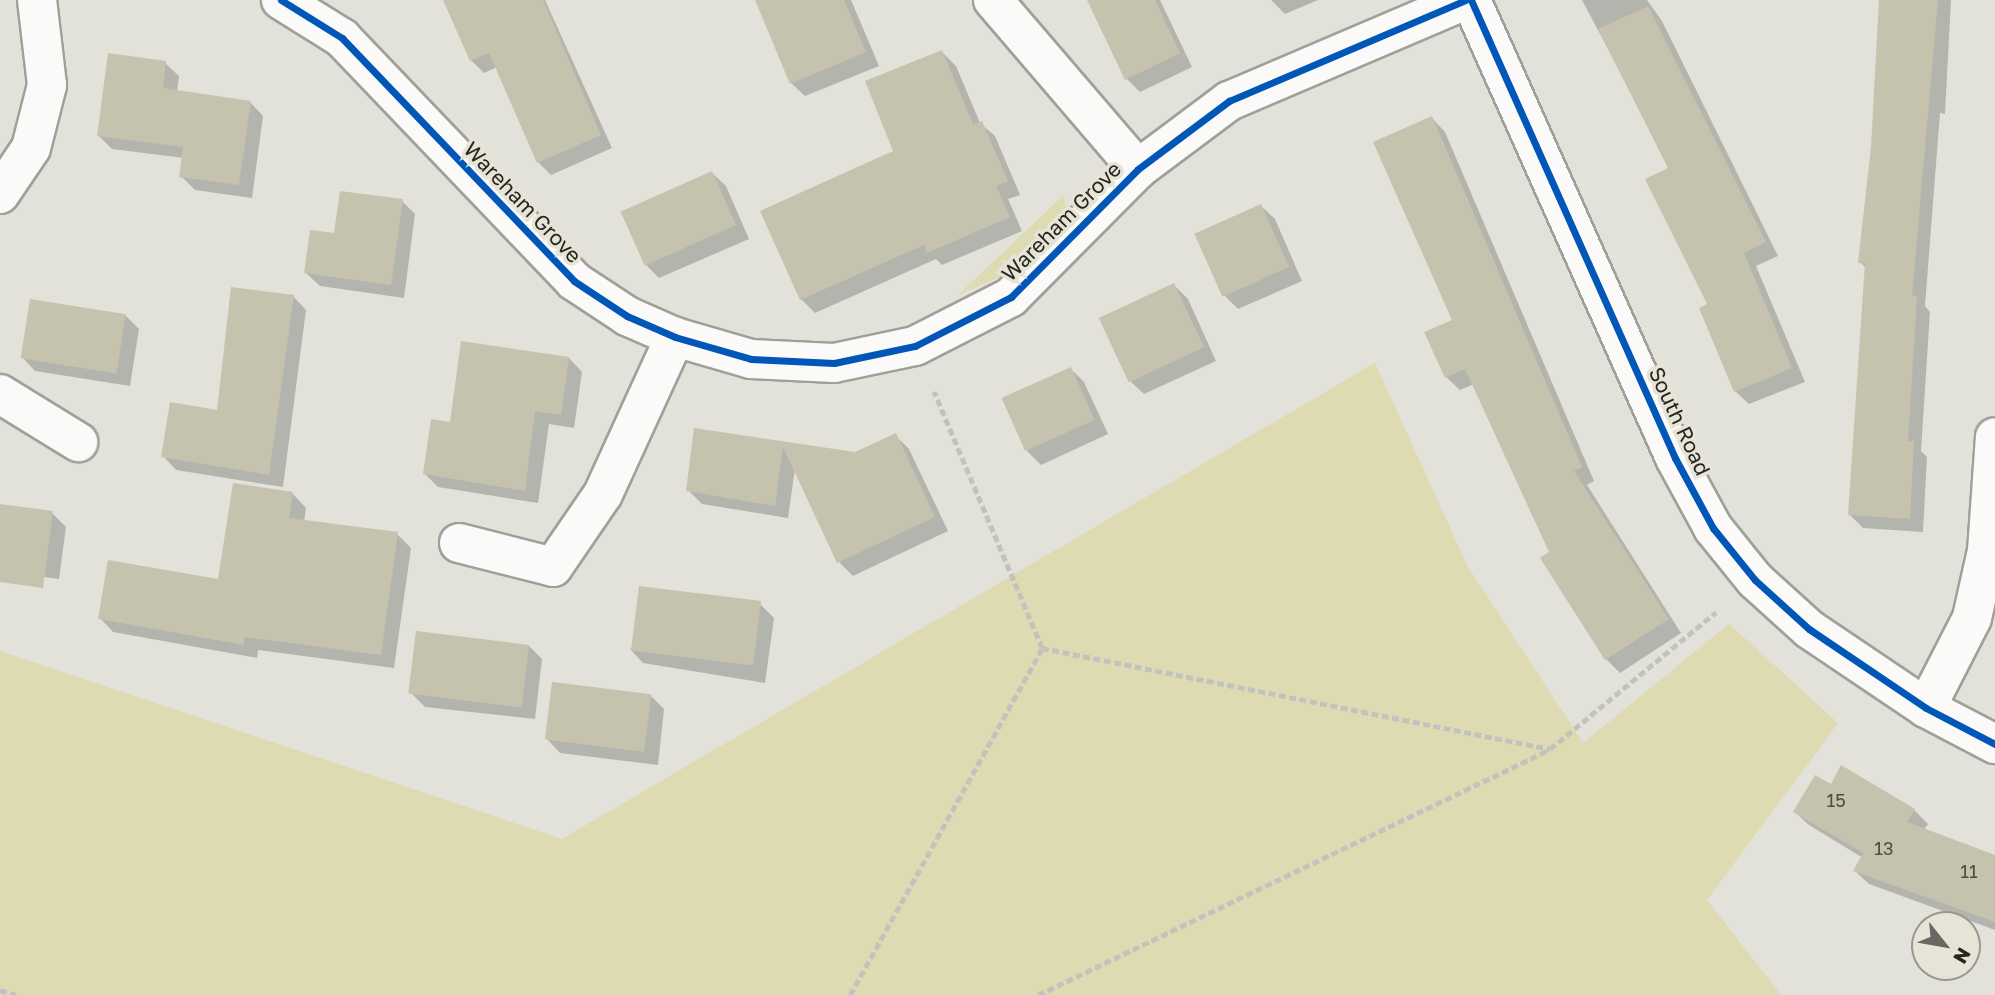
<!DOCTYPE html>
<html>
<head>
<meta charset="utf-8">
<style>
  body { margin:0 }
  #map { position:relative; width:1995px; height:995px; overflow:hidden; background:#e2e1da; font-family:"Golos Text",sans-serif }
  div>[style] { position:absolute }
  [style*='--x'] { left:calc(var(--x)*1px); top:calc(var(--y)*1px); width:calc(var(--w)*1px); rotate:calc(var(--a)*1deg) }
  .green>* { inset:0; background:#dedab1 }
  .shadow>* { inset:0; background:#0003 }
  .building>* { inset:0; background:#c5c3ad; transform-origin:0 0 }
  .path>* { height:4.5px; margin-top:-2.25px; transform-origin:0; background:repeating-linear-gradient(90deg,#c2c2bf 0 7px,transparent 0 10.5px) }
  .roads { filter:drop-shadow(2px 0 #a09f9a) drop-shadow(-2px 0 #a09f9a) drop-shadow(0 2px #a09f9a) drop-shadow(0 -2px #a09f9a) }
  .street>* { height:38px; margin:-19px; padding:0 19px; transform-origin:19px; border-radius:19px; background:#fbfaf9 }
  .cycleway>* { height:7px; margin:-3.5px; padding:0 3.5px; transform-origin:3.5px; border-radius:3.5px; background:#0057b8 }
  span { translate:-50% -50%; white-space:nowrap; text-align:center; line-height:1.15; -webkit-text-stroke:7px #e5e4d6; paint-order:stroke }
  .number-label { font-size:18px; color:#4e4d44 }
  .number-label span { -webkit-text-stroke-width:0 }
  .street-label { font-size:21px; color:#262621 }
  .north { position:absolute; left:1911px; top:911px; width:70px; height:70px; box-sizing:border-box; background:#e5e4d6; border:2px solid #99988e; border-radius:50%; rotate:121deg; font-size:19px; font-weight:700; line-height:28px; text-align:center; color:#262621 }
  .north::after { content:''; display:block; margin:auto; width:24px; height:32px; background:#686762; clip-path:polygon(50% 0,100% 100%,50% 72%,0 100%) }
</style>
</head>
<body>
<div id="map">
  <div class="green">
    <i style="clip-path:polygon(1064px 195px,1067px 217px,1004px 275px,958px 295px)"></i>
    <i style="clip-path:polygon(1375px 363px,1468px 567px,1583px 743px,1729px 624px,1838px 723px,1707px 900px,1781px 995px,0 995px,0 651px,562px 839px)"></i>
  </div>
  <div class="shadow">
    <i style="clip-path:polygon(445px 0,545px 0,612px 148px,551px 175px,538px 162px,497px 67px,484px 73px,471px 60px)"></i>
    <i style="clip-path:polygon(757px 0,851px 0,879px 66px,805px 96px,791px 83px)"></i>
    <i style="clip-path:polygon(1089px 0,1160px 0,1192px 67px,1140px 92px,1126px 78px)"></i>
    <i style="clip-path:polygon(1271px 0,1318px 0,1285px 14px)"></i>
    <i style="clip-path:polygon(1582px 0,1647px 0,1662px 21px,1778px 256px,1756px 266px,1805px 382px,1749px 404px,1735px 391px,1671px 168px)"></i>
    <i style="clip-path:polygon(1881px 0,1951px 0,1945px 114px,1940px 113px,1925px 306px,1930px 312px,1921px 451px,1927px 457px,1923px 532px,1863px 528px,1850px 515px,1867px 269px,1860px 262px,1873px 147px)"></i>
    <i style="clip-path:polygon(942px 52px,956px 66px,980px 123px,995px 136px,1020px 195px,1008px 199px,1022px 231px,942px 265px,936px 259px,815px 313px,801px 299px,895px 152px)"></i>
    <i style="clip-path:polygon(165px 63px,179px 76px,177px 92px,250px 102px,263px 116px,252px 198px,195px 190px,181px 176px,184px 158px,112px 149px,98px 135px)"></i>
    <i style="clip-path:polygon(1432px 118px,1445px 132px,1594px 481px,1587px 485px,1681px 633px,1620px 673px,1606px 659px,1551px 553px,1474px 384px,1460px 390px,1446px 377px,1454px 321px)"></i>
    <i style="clip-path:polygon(712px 173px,726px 186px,749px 239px,659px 278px,646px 265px)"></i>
    <i style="clip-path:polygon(402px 201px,415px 214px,404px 298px,320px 286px,306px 273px,336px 235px)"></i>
    <i style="clip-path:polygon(1261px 206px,1275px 219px,1302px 281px,1238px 309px,1224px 295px)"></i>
    <i style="clip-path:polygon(1174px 285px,1188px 299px,1216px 361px,1144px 394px,1130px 381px)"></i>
    <i style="clip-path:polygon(293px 296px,306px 310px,283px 487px,176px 470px,163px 456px,219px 412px)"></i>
    <i style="clip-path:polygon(125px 315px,139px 329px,130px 386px,35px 371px,22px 357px)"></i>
    <i style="clip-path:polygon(569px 358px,582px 372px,574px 428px,549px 424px,538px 503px,438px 487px,425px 474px)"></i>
    <i style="clip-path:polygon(1071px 369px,1084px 382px,1108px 434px,1041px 465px,1027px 451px)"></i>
    <i style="clip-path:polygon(695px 430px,855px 454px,895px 435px,909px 449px,948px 531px,853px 576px,839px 562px,795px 468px,788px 518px,702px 504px,688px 490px)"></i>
    <i style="clip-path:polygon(293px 494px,306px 508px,304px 522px,397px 534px,411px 548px,394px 668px,258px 650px,257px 658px,113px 632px,100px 618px,219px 581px)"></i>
    <i style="clip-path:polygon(0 506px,52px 513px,66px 527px,59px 579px,0 571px)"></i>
    <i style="clip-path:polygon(760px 604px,774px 618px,765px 683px,643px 663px,630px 649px)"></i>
    <i style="clip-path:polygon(528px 645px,542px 659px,535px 719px,425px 707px,411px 693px)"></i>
    <i style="clip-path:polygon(651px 696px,664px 709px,658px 765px,560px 753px,547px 739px)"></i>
    <i style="clip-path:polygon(1842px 768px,1914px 810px,1928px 824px,1924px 830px,1995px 856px,1995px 930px,1869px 884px,1855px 871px,1863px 858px,1809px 825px,1795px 812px,1832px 786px)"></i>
  </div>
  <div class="building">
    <i style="clip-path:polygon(443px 0,543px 0,601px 135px,537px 163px,489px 53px,470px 61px)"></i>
    <i style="clip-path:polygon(755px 0,844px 0,866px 52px,790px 84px)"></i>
    <i style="clip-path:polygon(1087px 0,1155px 0,1180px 53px,1125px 80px)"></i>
    <i style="clip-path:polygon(1879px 0,1938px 0,1912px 296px,1917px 296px,1908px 441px,1914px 441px,1910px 519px,1848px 515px,1865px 263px,1858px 263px,1871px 147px)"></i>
    <i style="clip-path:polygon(1648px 6px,1766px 242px,1744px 253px,1792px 368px,1734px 392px,1699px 308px,1707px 304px,1645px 179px,1668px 168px,1598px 29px)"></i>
    <i style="clip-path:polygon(942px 50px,973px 124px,982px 121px,1008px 181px,996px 186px,1010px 217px,927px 253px,924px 245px,800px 300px,760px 211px,893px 151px,865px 81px)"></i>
    <i style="clip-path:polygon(108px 53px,166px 61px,163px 88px,251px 101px,239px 185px,179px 177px,183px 147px,97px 136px)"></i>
    <i style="clip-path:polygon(1432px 116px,1582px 467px,1574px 471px,1669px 619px,1605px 660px,1540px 558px,1549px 552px,1465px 369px,1445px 378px,1424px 332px,1452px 320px,1373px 142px)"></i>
    <i style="left:712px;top:171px;width:59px;height:100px;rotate:66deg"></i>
    <i style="clip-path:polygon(340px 191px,403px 199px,391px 285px,304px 273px,310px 230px,334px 233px)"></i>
    <i style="left:1261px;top:204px;width:69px;height:73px;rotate:66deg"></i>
    <i style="left:1174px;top:283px;width:71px;height:83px;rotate:65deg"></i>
    <i style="clip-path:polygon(231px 287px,294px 295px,269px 475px,161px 457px,170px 402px,217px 410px)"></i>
    <i style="left:30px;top:299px;width:97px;height:60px;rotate:9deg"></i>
    <i style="clip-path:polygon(461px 341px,569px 357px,561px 415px,535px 411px,525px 491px,423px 474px,431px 419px,450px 422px)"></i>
    <i style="left:1071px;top:367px;width:58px;height:76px;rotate:66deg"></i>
    <i style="clip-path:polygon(694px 428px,855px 452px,896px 433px,935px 517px,837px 563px,783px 447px,775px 506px,686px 491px)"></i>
    <i style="clip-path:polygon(233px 483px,293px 492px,289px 518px,398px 532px,381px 655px,245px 637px,244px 645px,98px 619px,108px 560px,218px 579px)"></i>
    <i style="clip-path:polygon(0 504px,53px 511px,43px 588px,0 582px)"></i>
    <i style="left:639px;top:586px;width:123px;height:65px;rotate:7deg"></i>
    <i style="left:416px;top:631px;width:114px;height:63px;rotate:7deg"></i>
    <i style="left:552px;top:682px;width:100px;height:58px;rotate:7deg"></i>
    <i style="clip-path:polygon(1841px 765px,1915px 809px,1907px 822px,1995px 855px,1995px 922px,1853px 871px,1863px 853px,1793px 812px,1815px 775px,1831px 784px)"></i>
  </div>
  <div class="path">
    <i style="--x:1042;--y:648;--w:518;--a:11.24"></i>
    <i style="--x:1550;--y:749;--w:215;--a:-39.5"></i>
    <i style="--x:0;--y:990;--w:17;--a:17"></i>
    <i style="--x:850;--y:995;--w:397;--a:-61"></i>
    <i style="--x:1042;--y:648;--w:278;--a:-112.9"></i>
    <i style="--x:1038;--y:995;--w:567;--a:-25.62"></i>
  </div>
  <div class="roads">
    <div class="street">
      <i style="--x:281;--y:0;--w:72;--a:31.9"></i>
      <i style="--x:342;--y:38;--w:336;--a:46.3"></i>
      <i style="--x:574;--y:281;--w:64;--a:33.4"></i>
      <i style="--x:627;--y:316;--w:52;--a:23.6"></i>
      <i style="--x:675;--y:337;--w:79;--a:16.1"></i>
      <i style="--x:751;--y:359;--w:83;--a:2.8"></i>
      <i style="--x:834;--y:363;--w:83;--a:-11.9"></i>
      <i style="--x:915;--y:346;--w:108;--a:-27"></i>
      <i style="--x:1011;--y:297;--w:180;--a:-45.2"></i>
      <i style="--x:1138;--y:169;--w:114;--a:-36.8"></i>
      <i style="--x:1229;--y:101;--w:258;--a:-23.1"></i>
      <i style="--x:993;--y:0;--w:223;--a:49.4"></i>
      <i style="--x:1471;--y:0;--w:501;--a:65.99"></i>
      <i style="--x:1675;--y:458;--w:80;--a:61.5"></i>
      <i style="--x:1713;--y:528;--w:67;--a:51.1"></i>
      <i style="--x:1755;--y:580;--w:73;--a:42.2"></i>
      <i style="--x:1809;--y:629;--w:141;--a:34"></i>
      <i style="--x:1926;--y:708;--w:78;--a:27.6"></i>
      <i style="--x:0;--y:194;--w:55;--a:-56"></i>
      <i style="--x:31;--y:148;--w:65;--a:-75.7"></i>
      <i style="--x:47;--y:85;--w:86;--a:-96.7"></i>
      <i style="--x:0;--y:394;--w:92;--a:31.6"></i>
      <i style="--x:459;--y:543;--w:97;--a:14.3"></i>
      <i style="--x:553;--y:567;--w:88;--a:-55.6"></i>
      <i style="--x:603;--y:494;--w:173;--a:-65.4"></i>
      <i style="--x:1926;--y:708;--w:101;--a:-62.9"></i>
      <i style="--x:1972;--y:618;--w:69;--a:-77.4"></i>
      <i style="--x:1987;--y:551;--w:114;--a:-86"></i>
    </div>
  </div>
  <div class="cycleway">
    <i style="--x:281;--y:0;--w:72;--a:31.9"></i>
    <i style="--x:342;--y:38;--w:336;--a:46.3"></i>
    <i style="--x:574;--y:281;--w:64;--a:33.4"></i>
    <i style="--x:627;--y:316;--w:52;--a:23.6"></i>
    <i style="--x:675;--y:337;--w:79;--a:16.1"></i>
    <i style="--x:751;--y:359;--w:83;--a:2.8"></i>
    <i style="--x:834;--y:363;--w:83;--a:-11.9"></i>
    <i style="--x:915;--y:346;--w:108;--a:-27"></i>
    <i style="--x:1011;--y:297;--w:180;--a:-45.2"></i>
    <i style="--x:1138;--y:169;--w:114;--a:-36.8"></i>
    <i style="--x:1229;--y:101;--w:258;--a:-23.1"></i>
    <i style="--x:1471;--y:0;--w:501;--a:65.99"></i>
    <i style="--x:1675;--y:458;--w:80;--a:61.5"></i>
    <i style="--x:1713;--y:528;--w:67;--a:51.1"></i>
    <i style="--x:1755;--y:580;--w:73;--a:42.2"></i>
    <i style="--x:1809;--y:629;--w:141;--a:34"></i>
    <i style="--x:1926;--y:708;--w:78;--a:27.6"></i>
  </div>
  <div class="number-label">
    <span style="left:1836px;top:800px">15</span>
    <span style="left:1884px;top:848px">13</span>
    <span style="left:1969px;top:871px">11</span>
  </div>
  <div class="street-label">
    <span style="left:523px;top:202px;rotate:46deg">Wareham Grove</span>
    <span style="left:1061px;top:221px;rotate:-45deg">Wareham Grove</span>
    <span style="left:1680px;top:421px;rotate:65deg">South Road</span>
  </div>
  <div class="north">N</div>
</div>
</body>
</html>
